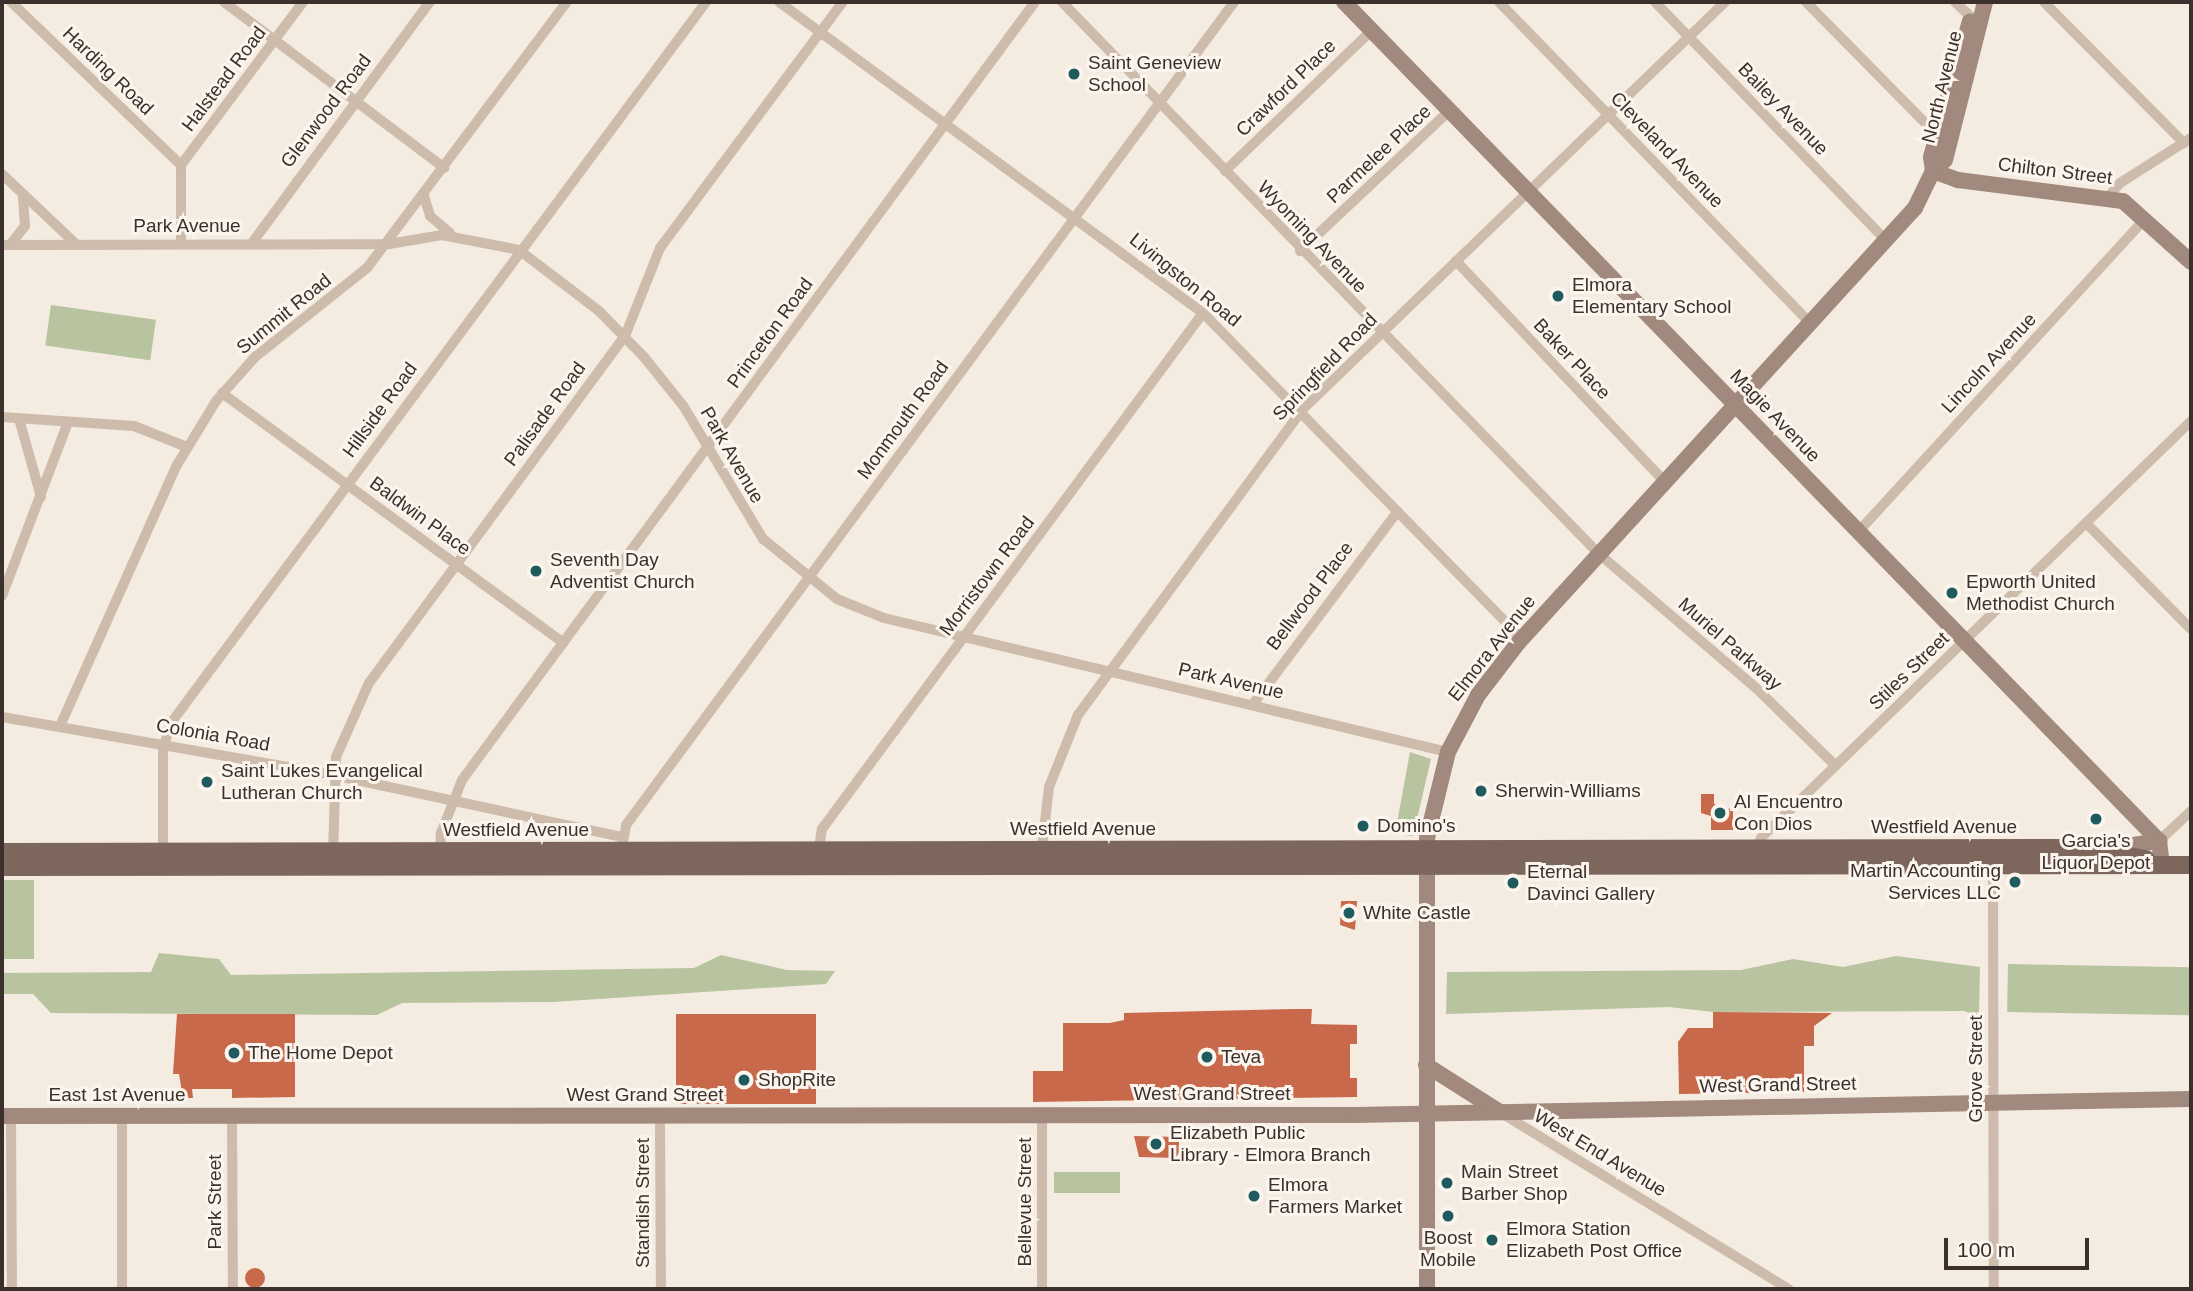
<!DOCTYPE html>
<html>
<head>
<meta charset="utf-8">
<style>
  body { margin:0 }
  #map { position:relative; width:2193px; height:1291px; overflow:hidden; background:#f4ebe1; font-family:Arial,sans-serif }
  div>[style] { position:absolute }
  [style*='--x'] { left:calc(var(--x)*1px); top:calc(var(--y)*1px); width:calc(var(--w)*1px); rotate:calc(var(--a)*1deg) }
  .green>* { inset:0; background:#b8c4a0; transform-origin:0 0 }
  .building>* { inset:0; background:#c8694b; transform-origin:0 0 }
  .round { border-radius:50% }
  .street>* { height:10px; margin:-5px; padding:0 5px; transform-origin:5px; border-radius:5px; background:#cdbbac }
  .secondary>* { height:16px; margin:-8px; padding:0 8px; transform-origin:8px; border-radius:8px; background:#a18a7d }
  .primary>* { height:18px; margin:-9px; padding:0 9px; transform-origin:9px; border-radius:9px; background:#7d675c }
  .dots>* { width:19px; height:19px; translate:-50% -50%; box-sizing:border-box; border:4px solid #fbf5ee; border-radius:50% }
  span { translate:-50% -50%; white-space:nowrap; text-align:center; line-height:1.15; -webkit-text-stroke:6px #fbf5ee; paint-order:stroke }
  .poi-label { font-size:19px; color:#3b302b }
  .left { translate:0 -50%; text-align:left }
  .right { translate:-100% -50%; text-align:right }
  .street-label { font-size:19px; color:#3b302b }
  .frame { position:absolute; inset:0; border:4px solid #3b302b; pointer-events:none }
  .scale { position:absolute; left:1944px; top:1238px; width:145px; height:32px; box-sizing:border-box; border:4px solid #3b302b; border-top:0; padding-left:9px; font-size:21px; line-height:24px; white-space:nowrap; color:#3b302b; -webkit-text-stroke:5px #fbf5ee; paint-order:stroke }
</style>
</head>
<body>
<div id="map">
  <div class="green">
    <i style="left:51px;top:305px;width:106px;height:41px;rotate:8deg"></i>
    <i style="clip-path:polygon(1410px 752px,1431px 759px,1413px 836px,1395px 834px)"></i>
    <i style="left:34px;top:880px;width:79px;height:32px;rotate:90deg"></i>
    <i style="clip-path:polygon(159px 953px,219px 959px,231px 975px,694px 968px,721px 955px,787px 970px,835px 971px,826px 984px,553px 1002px,402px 1003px,377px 1015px,51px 1013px,33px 994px,2px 994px,2px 973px,151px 972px)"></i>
    <i style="clip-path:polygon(1896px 956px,1980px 967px,1979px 1017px,1964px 1011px,1713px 1012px,1669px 1007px,1446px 1014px,1447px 972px,1741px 970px,1793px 959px,1843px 967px)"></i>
    <i style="left:2008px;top:964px;width:183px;height:48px;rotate:1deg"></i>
    <i style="left:1054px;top:1172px;width:66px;height:21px"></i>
  </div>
  <div class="building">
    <i style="clip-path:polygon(1701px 794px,1714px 794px,1714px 804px,1733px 810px,1733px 830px,1711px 830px,1711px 816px,1701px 813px)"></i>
    <i style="clip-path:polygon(1341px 901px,1357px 901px,1355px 930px,1340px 925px)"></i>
    <i style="clip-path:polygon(1295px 1009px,1312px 1009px,1311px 1024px,1357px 1025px,1357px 1044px,1350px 1044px,1350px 1078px,1357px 1078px,1357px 1097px,1033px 1102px,1033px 1071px,1063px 1071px,1063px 1023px,1110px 1023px,1124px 1020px,1124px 1013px)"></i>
    <i style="clip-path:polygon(1713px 1012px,1832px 1013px,1814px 1026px,1814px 1046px,1804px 1046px,1804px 1092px,1679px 1094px,1678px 1042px,1688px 1028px,1713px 1028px)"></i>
    <i style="clip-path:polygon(177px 1014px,295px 1014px,295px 1097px,232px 1098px,232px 1089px,192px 1089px,193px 1098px,183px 1098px,179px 1074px,173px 1074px)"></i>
    <i style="left:676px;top:1014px;width:140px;height:90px"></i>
    <i style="clip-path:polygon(1134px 1136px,1179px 1137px,1179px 1152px,1176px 1158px,1139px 1157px)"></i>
    <i class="round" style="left:245px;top:1268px;width:20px;height:20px"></i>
  </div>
  <div class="street">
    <i style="--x:11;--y:2;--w:236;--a:43.8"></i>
    <i style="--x:224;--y:2;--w:276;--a:37"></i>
    <i style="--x:779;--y:2;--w:526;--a:36.26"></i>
    <i style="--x:1203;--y:313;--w:456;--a:45.6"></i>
    <i style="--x:1062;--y:2;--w:769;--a:45.79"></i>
    <i style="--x:1598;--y:553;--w:208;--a:40.5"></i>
    <i style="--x:1756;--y:688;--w:110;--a:44.3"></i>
    <i style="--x:1499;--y:2;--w:446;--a:45.9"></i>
    <i style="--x:1655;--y:2;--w:332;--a:45.9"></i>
    <i style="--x:1806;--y:2;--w:187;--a:45.4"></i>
    <i style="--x:1955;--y:2;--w:22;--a:43"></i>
    <i style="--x:2044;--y:2;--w:199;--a:45.2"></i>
    <i style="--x:1225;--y:171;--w:204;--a:-43.8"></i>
    <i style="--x:2;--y:174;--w:103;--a:43.4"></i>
    <i style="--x:424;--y:196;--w:21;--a:73"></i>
    <i style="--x:430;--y:216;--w:26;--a:40"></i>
    <i style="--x:2108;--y:197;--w:18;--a:-49"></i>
    <i style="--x:2120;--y:183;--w:84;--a:-32.4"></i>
    <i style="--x:252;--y:243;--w:300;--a:-53.6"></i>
    <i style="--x:181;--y:244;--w:79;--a:-90"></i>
    <i style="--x:181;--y:165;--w:204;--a:-53.2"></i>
    <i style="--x:2;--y:245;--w:387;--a:-0.1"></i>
    <i style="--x:389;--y:244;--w:54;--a:-9.6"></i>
    <i style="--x:442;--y:235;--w:78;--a:11"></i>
    <i style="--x:519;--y:250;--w:101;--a:37.3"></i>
    <i style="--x:599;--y:311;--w:64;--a:45.6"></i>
    <i style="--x:644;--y:357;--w:64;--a:51.3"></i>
    <i style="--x:684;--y:407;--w:154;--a:59.1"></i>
    <i style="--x:763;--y:539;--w:95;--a:39"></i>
    <i style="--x:837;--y:599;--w:51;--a:22"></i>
    <i style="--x:884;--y:618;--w:580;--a:13.37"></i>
    <i style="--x:10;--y:245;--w:24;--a:-52"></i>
    <i style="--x:25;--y:226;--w:30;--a:-94"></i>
    <i style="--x:1300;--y:251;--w:206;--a:-43.2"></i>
    <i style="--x:1456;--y:261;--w:301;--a:46.6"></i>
    <i style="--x:222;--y:393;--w:423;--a:36.2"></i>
    <i style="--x:2;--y:417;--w:132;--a:3.9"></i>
    <i style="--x:134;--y:426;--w:57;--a:21.6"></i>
    <i style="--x:19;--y:419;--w:81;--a:74.2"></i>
    <i style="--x:2086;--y:523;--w:149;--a:45.3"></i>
    <i style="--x:1859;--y:531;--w:423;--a:-47.5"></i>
    <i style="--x:2;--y:596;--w:186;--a:-69.2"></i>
    <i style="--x:1253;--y:704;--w:241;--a:-53.1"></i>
    <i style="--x:2;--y:717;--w:336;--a:9.9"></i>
    <i style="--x:333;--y:775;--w:295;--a:12.1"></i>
    <i style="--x:60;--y:726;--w:286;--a:-65.9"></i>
    <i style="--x:177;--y:465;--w:75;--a:-58.6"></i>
    <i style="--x:216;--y:401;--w:59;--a:-48.4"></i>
    <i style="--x:255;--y:357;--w:143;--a:-38.5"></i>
    <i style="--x:367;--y:268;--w:333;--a:-53.1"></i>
    <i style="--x:2159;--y:841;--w:44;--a:-43.2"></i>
    <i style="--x:1755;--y:853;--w:16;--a:-68"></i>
    <i style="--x:1761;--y:838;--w:599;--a:-44.12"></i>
    <i style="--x:163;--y:854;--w:106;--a:-90"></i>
    <i style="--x:163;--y:748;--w:26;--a:-72"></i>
    <i style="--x:171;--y:723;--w:898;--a:-53.42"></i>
    <i style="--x:333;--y:854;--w:97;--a:-88.2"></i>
    <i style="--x:336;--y:757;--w:81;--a:-66"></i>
    <i style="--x:369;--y:683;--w:431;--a:-53.6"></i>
    <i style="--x:625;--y:336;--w:95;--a:-68.3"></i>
    <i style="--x:660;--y:248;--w:307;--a:-53.4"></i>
    <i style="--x:818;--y:856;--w:27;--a:-82"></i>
    <i style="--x:822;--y:829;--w:641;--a:-53.56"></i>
    <i style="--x:1041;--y:856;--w:69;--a:-83.4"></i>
    <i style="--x:1049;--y:787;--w:78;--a:-68.1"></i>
    <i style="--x:1078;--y:715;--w:377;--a:-53.7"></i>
    <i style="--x:1301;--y:411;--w:589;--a:-43.97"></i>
    <i style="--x:440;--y:857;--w:24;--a:-88"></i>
    <i style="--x:441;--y:833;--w:57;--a:-68.4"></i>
    <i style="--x:462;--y:780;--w:966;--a:-53.63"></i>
    <i style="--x:620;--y:857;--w:33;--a:-79"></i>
    <i style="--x:626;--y:825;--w:1023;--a:-53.54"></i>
    <i style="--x:1993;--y:862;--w:427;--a:89.9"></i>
    <i style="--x:1503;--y:1114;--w:335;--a:31.5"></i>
    <i style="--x:232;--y:1115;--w:174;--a:89.7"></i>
    <i style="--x:11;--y:1116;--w:173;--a:89.7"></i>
    <i style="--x:122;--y:1116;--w:173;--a:90"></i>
    <i style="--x:660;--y:1116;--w:173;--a:89.7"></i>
    <i style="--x:1042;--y:1116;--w:173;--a:90"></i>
  </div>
  <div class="secondary">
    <i style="--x:1344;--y:2;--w:1170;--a:45.83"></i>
    <i style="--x:2159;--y:841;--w:24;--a:83"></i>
    <i style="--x:1933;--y:171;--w:27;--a:20"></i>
    <i style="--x:1958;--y:180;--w:166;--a:7.3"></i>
    <i style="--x:2123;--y:201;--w:91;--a:41.9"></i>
    <i style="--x:1933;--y:171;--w:14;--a:-98"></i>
    <i style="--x:1931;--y:157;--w:141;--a:-74"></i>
    <i style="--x:2114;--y:848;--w:46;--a:-8.8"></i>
    <i style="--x:1426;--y:1065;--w:88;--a:32.4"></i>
    <i style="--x:2;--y:1116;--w:1353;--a:-0.04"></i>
    <i style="--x:1355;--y:1115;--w:836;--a:-1.1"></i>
    <i style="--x:1427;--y:1289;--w:451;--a:-90"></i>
    <i style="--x:1427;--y:838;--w:89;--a:-76.3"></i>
    <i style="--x:1448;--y:752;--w:64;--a:-62.2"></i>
    <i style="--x:1478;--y:695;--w:66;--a:-52.4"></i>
    <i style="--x:1518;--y:643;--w:589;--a:-47.62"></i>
    <i style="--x:1915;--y:208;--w:41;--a:-64.1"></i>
    <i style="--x:1933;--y:171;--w:16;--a:-43"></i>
    <i style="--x:1945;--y:160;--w:163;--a:-75.8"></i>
  </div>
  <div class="primary">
    <i style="--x:2;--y:852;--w:2082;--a:-0.11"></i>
    <i style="--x:2084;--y:848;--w:63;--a:10.1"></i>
    <i style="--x:2;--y:867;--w:2189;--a:-0.05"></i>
  </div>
  <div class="dots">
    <i style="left:1074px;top:74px;background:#1f5a5e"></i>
    <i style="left:1558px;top:296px;background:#1f5a5e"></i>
    <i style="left:536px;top:571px;background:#1f5a5e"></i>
    <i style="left:1952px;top:593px;background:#1f5a5e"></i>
    <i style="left:207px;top:782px;background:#1f5a5e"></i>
    <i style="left:1481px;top:791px;background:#1f5a5e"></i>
    <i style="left:1720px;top:813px;background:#1f5a5e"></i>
    <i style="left:2096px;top:819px;background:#1f5a5e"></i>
    <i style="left:1363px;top:826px;background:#1f5a5e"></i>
    <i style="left:2015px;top:882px;background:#1f5a5e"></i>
    <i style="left:1513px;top:883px;background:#1f5a5e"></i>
    <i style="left:1349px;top:913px;background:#1f5a5e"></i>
    <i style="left:234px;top:1053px;background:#1f5a5e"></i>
    <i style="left:1207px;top:1057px;background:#1f5a5e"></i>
    <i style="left:744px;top:1080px;background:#1f5a5e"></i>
    <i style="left:1156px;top:1144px;background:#1f5a5e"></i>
    <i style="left:1447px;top:1183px;background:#1f5a5e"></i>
    <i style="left:1254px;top:1196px;background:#1f5a5e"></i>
    <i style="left:1448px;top:1216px;background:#1f5a5e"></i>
    <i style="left:1492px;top:1240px;background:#1f5a5e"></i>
  </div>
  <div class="poi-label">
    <span class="left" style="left:1088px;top:74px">Saint Geneview<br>School</span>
    <span class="left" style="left:1572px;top:296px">Elmora<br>Elementary School</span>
    <span class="left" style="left:550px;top:571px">Seventh Day<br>Adventist Church</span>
    <span class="left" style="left:1966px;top:593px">Epworth United<br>Methodist Church</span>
    <span class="left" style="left:221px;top:782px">Saint Lukes Evangelical<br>Lutheran Church</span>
    <span class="left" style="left:1495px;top:791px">Sherwin-Williams</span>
    <span class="left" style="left:1734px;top:813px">Al Encuentro<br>Con Dios</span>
    <span class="left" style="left:1377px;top:826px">Domino's</span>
    <span style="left:2096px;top:852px">Garcia's<br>Liquor Depot</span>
    <span class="right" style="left:2001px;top:882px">Martin Accounting<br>Services LLC</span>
    <span class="left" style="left:1527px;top:883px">Eternal<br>Davinci Gallery</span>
    <span class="left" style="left:1363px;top:913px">White Castle</span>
    <span class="left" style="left:248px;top:1053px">The Home Depot</span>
    <span class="left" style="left:1221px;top:1057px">Teva</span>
    <span class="left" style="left:758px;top:1080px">ShopRite</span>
    <span class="left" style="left:1170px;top:1144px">Elizabeth Public<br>Library - Elmora Branch</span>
    <span class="left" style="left:1461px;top:1183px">Main Street<br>Barber Shop</span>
    <span class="left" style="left:1268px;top:1196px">Elmora<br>Farmers Market</span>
    <span class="left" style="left:1506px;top:1240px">Elmora Station<br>Elizabeth Post Office</span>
    <span style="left:1448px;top:1249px">Boost<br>Mobile</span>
  </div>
  <div class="street-label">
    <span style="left:108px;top:71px;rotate:44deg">Harding Road</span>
    <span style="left:224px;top:79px;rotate:-53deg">Halstead Road</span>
    <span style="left:1942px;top:87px;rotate:-76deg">North Avenue</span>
    <span style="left:1286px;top:88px;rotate:-44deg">Crawford Place</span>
    <span style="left:1783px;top:109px;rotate:46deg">Bailey Avenue</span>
    <span style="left:326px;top:111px;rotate:-53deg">Glenwood Road</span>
    <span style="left:1667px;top:150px;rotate:46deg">Cleveland Avenue</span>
    <span style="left:1379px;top:154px;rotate:-43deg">Parmelee Place</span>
    <span style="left:2055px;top:171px;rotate:7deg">Chilton Street</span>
    <span style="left:187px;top:226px">Park Avenue</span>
    <span style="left:1312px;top:237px;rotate:46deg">Wyoming Avenue</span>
    <span style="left:1185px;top:280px;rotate:39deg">Livingston Road</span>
    <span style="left:284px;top:314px;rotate:-39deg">Summit Road</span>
    <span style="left:770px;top:333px;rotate:-54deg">Princeton Road</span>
    <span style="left:1572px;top:359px;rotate:47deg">Baker Place</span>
    <span style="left:1989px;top:363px;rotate:-47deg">Lincoln Avenue</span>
    <span style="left:1325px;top:367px;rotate:-46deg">Springfield Road</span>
    <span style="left:380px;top:410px;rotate:-54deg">Hillside Road</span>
    <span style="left:545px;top:414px;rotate:-54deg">Palisade Road</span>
    <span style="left:1775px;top:416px;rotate:46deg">Magie Avenue</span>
    <span style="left:903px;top:420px;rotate:-54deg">Monmouth Road</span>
    <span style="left:732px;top:455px;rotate:60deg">Park Avenue</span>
    <span style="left:420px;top:516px;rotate:36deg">Baldwin Place</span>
    <span style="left:987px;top:576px;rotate:-53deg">Morristown Road</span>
    <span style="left:1310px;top:596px;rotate:-53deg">Bellwood Place</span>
    <span style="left:1730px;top:644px;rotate:41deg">Muriel Parkway</span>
    <span style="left:1492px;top:648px;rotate:-52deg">Elmora Avenue</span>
    <span style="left:1909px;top:671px;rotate:-44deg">Stiles Street</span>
    <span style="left:1231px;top:681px;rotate:13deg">Park Avenue</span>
    <span style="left:213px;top:735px;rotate:10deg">Colonia Road</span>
    <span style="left:1944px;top:827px">Westfield Avenue</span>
    <span style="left:1083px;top:829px">Westfield Avenue</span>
    <span style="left:516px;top:830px">Westfield Avenue</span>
    <span style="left:1976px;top:1069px;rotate:-90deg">Grove Street</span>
    <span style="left:1778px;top:1085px;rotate:-1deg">West Grand Street</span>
    <span style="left:1212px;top:1094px">West Grand Street</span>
    <span style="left:117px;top:1095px">East 1st Avenue</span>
    <span style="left:645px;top:1095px">West Grand Street</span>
    <span style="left:1600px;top:1153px;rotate:31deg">West End Avenue</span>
    <span style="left:215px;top:1202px;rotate:-90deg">Park Street</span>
    <span style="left:1025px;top:1202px;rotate:-90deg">Bellevue Street</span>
    <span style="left:643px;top:1203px;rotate:-90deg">Standish Street</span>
  </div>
  <div class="frame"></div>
  <div class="scale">100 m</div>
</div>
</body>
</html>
